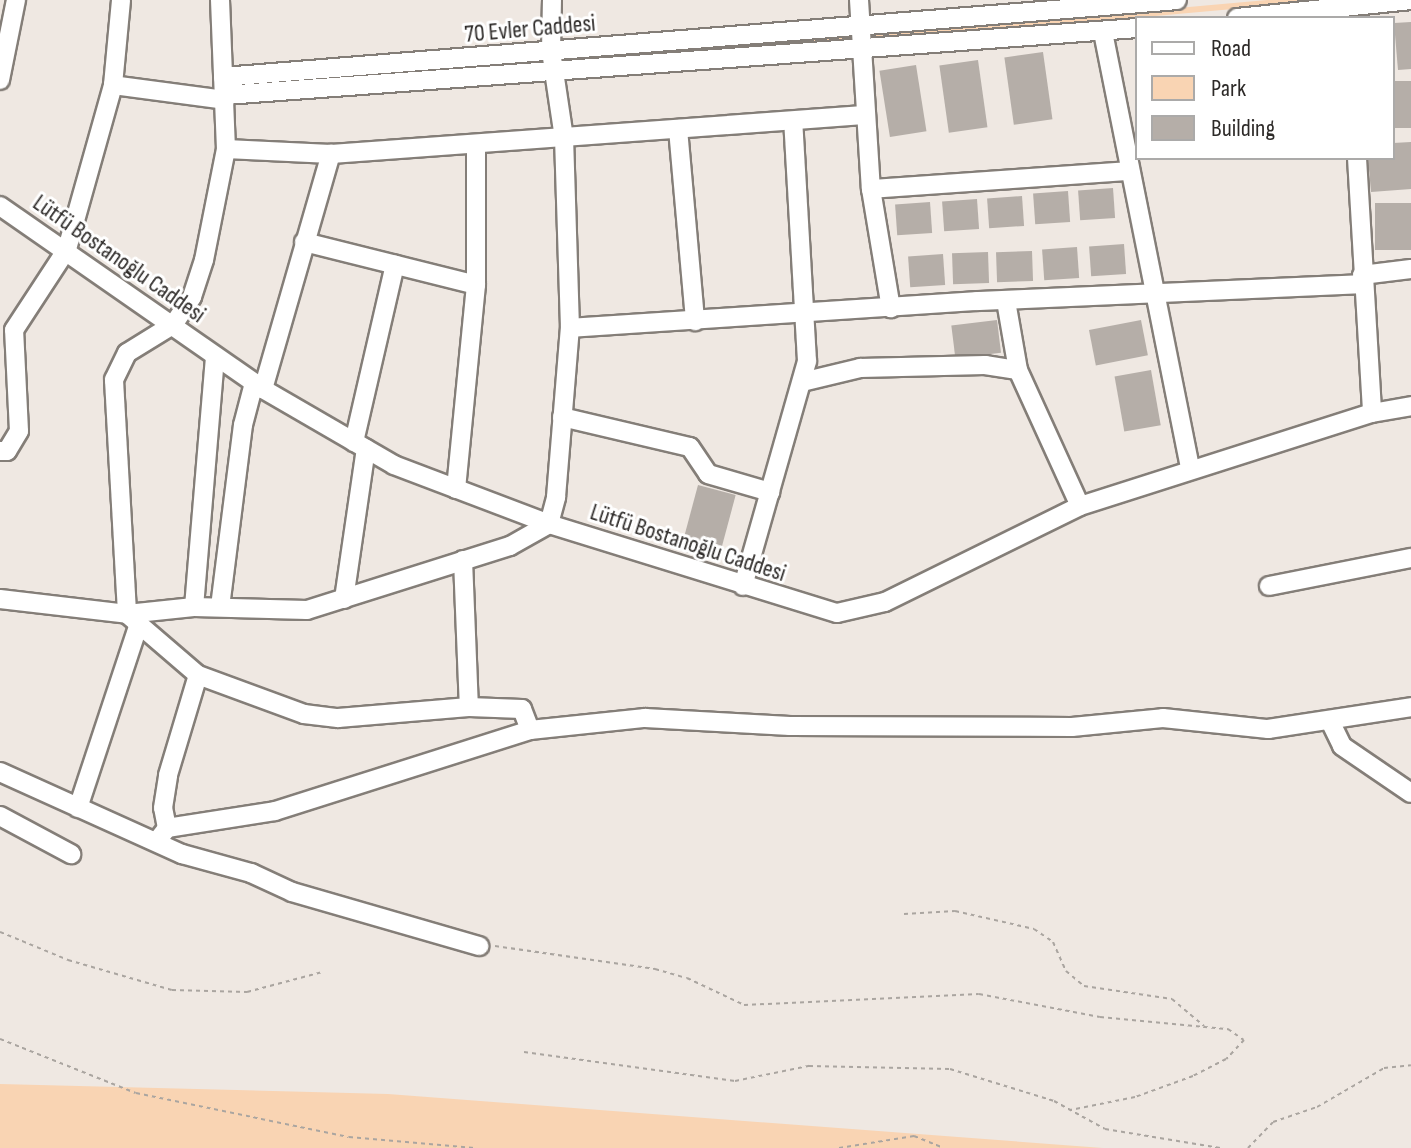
<!DOCTYPE html>
<html>
<head>
<meta charset="utf-8">
<style>
  body { margin:0 }
  #map { position:relative; width:1411px; height:1148px; overflow:hidden; background:#efe8e2; font-family:"Sofia Sans Condensed",sans-serif }
  div>[style] { position:absolute }
  [style*='--x'] { left:calc(var(--x)*1px); top:calc(var(--y)*1px); width:calc(var(--w)*1px); rotate:calc(var(--a)*1deg) }
  .green>* { inset:0; background:#f9d4b3; transform-origin:0 0 }
  .building>* { inset:0; background:#b5aea8; transform-origin:0 0 }
  .path>* { height:2px; margin-top:-1px; transform-origin:0; background:repeating-linear-gradient(90deg,#aaa5a0 0 4px,transparent 0 8px) }
  .roads { filter:drop-shadow(2px 0 #847e78) drop-shadow(-2px 0 #847e78) drop-shadow(0 2px #847e78) drop-shadow(0 -2px #847e78) }
  .minor>* { height:18px; margin:-9px; padding:0 9px; transform-origin:9px; border-radius:9px; background:#fff }
  span { translate:-50% -50%; white-space:nowrap; text-align:center; line-height:1.15; -webkit-text-stroke:6px #fff; paint-order:stroke }
  .street-label { font-size:24px; color:#2d2a28 }
  .legend { position:absolute; left:1135px; top:16px; width:260px; height:144px; box-sizing:border-box; background:#fff; border:2px solid #abaaa9; margin:0; padding:10px 14px; list-style:none; font-size:24px; color:#2d2a28 }
  .legend li { display:flex; align-items:center; gap:16px; height:40px }
  .legend b { width:40px; border:2px solid #abaaa9 }
</style>
</head>
<body>
<div id="map">
  <div class="green">
    <i style="clip-path:polygon(1267px 0,1334px 0,877px 41px,875px 35px)"></i>
    <i style="left:853px;top:35px;width:8px;height:292px;rotate:83deg"></i>
    <i style="clip-path:polygon(0 1084px,388px 1094px,1103px 1148px,0 1148px)"></i>
  </div>
  <div class="building">
    <i style="clip-path:polygon(1411px 22px,1411px 69px,1398px 70px,1394px 23px)"></i>
    <i style="left:1043px;top:52px;width:68px;height:39px;rotate:82deg"></i>
    <i style="left:978px;top:60px;width:68px;height:39px;rotate:82deg"></i>
    <i style="left:916px;top:65px;width:67px;height:37px;rotate:81deg"></i>
    <i style="left:1411px;top:81px;width:47px;height:18px;rotate:90deg"></i>
    <i style="clip-path:polygon(1411px 142px,1411px 189px,1371px 192px,1368px 158px,1393px 158px,1393px 143px)"></i>
    <i style="left:1113px;top:188px;width:30px;height:35px;rotate:86deg"></i>
    <i style="left:1068px;top:191px;width:31px;height:35px;rotate:86deg"></i>
    <i style="left:1022px;top:196px;width:30px;height:35px;rotate:86deg"></i>
    <i style="left:977px;top:199px;width:30px;height:35px;rotate:86deg"></i>
    <i style="left:930px;top:202px;width:31px;height:35px;rotate:86deg"></i>
    <i style="left:1411px;top:203px;width:47px;height:36px;rotate:90deg"></i>
    <i style="left:1124px;top:244px;width:30px;height:35px;rotate:86deg"></i>
    <i style="left:1077px;top:247px;width:31px;height:35px;rotate:86deg"></i>
    <i style="left:1032px;top:251px;width:30px;height:36px;rotate:88deg"></i>
    <i style="left:988px;top:252px;width:31px;height:36px;rotate:88deg"></i>
    <i style="left:943px;top:254px;width:31px;height:35px;rotate:86deg"></i>
    <i style="left:997px;top:320px;width:33px;height:46px;rotate:83deg"></i>
    <i style="left:1141px;top:320px;width:36px;height:53px;rotate:79deg"></i>
    <i style="left:1151px;top:370px;width:56px;height:37px;rotate:80deg"></i>
    <i style="left:698px;top:485px;width:39px;height:68px;rotate:15deg"></i>
  </div>
  <div class="path">
    <i style="--x:904;--y:914;--w:51;--a:-3.4"></i>
    <i style="--x:955;--y:911;--w:81;--a:12.8"></i>
    <i style="--x:1034;--y:929;--w:23;--a:34"></i>
    <i style="--x:1053;--y:942;--w:32;--a:66"></i>
    <i style="--x:1066;--y:971;--w:23;--a:40"></i>
    <i style="--x:1084;--y:986;--w:89;--a:8.4"></i>
    <i style="--x:1172;--y:999;--w:42;--a:40.2"></i>
    <i style="--x:0;--y:932;--w:74;--a:22.4"></i>
    <i style="--x:68;--y:960;--w:108;--a:16.1"></i>
    <i style="--x:172;--y:990;--w:75;--a:1.5"></i>
    <i style="--x:247;--y:992;--w:78;--a:-14.9"></i>
    <i style="--x:495;--y:946;--w:162;--a:8.2"></i>
    <i style="--x:655;--y:969;--w:33;--a:16"></i>
    <i style="--x:687;--y:978;--w:63;--a:25.3"></i>
    <i style="--x:744;--y:1005;--w:235;--a:-2.7"></i>
    <i style="--x:979;--y:994;--w:123;--a:10.8"></i>
    <i style="--x:1100;--y:1017;--w:129;--a:5.4"></i>
    <i style="--x:1228;--y:1029;--w:19;--a:35"></i>
    <i style="--x:1244;--y:1040;--w:26;--a:133"></i>
    <i style="--x:1226;--y:1059;--w:37;--a:153"></i>
    <i style="--x:1193;--y:1076;--w:62;--a:160.1"></i>
    <i style="--x:1135;--y:1097;--w:66;--a:168.7"></i>
    <i style="--x:0;--y:1039;--w:146;--a:21.7"></i>
    <i style="--x:136;--y:1093;--w:217;--a:11.7"></i>
    <i style="--x:349;--y:1137;--w:126;--a:5"></i>
    <i style="--x:524;--y:1052;--w:213;--a:7.8"></i>
    <i style="--x:735;--y:1081;--w:76;--a:-11.5"></i>
    <i style="--x:809;--y:1066;--w:141;--a:1.2"></i>
    <i style="--x:950;--y:1069;--w:109;--a:17.1"></i>
    <i style="--x:1054;--y:1101;--w:58;--a:28.8"></i>
    <i style="--x:1105;--y:1129;--w:117;--a:9.4"></i>
    <i style="--x:839;--y:1148;--w:76;--a:-9.1"></i>
    <i style="--x:914;--y:1136;--w:32;--a:22"></i>
    <i style="--x:1248;--y:1148;--w:36;--a:-46"></i>
    <i style="--x:1273;--y:1122;--w:46;--a:-18.8"></i>
    <i style="--x:1317;--y:1107;--w:78;--a:-30.2"></i>
    <i style="--x:1384;--y:1068;--w:27;--a:-6"></i>
  </div>
  <div class="roads">
    <div class="minor">
      <i style="--x:220;--y:0;--w:149;--a:87.7"></i>
      <i style="--x:226;--y:149;--w:113;--a:101.2"></i>
      <i style="--x:204;--y:260;--w:39;--a:108"></i>
      <i style="--x:192;--y:297;--w:32;--a:124"></i>
      <i style="--x:174;--y:324;--w:55;--a:148.3"></i>
      <i style="--x:127;--y:353;--w:30;--a:116"></i>
      <i style="--x:114;--y:380;--w:234;--a:86.8"></i>
      <i style="--x:127;--y:614;--w:94;--a:40.7"></i>
      <i style="--x:198;--y:675;--w:113;--a:20.2"></i>
      <i style="--x:304;--y:714;--w:34;--a:7"></i>
      <i style="--x:338;--y:718;--w:131;--a:-4.8"></i>
      <i style="--x:469;--y:707;--w:53;--a:2.2"></i>
      <i style="--x:522;--y:709;--w:22;--a:69"></i>
      <i style="--x:859;--y:0;--w:189;--a:86.4"></i>
      <i style="--x:871;--y:189;--w:121;--a:80.5"></i>
      <i style="--x:1237;--y:18;--w:175;--a:-5.9"></i>
      <i style="--x:1103;--y:32;--w:446;--a:78.7"></i>
      <i style="--x:223;--y:77;--w:957;--a:-4.61"></i>
      <i style="--x:0;--y:80;--w:82;--a:-78.7"></i>
      <i style="--x:113;--y:85;--w:113;--a:7.6"></i>
      <i style="--x:225;--y:95;--w:914;--a:-4.2"></i>
      <i style="--x:678;--y:129;--w:193;--a:84.9"></i>
      <i style="--x:226;--y:149;--w:105;--a:2.7"></i>
      <i style="--x:331;--y:154;--w:534;--a:-4.18"></i>
      <i style="--x:1357;--y:158;--w:255;--a:86.6"></i>
      <i style="--x:871;--y:189;--w:258;--a:-4"></i>
      <i style="--x:0;--y:206;--w:320;--a:34.8"></i>
      <i style="--x:263;--y:389;--w:151;--a:30.1"></i>
      <i style="--x:394;--y:465;--w:166;--a:20.8"></i>
      <i style="--x:549;--y:524;--w:301;--a:17.2"></i>
      <i style="--x:837;--y:613;--w:49;--a:-12.9"></i>
      <i style="--x:885;--y:602;--w:217;--a:-26.2"></i>
      <i style="--x:1080;--y:506;--w:306;--a:-17.7"></i>
      <i style="--x:1372;--y:413;--w:40;--a:-10"></i>
      <i style="--x:304;--y:242;--w:177;--a:14"></i>
      <i style="--x:1362;--y:275;--w:49;--a:-7"></i>
      <i style="--x:1006;--y:301;--w:70;--a:80.1"></i>
      <i style="--x:1018;--y:370;--w:149;--a:65.5"></i>
      <i style="--x:570;--y:328;--w:408;--a:-3.8"></i>
      <i style="--x:977;--y:301;--w:385;--a:-2.5"></i>
      <i style="--x:802;--y:382;--w:60;--a:-13.6"></i>
      <i style="--x:860;--y:368;--w:125;--a:-1.4"></i>
      <i style="--x:985;--y:365;--w:33;--a:9"></i>
      <i style="--x:263;--y:389;--w:245;--a:-73.9"></i>
      <i style="--x:562;--y:417;--w:131;--a:13.2"></i>
      <i style="--x:690;--y:447;--w:32;--a:56"></i>
      <i style="--x:708;--y:474;--w:65;--a:16.2"></i>
      <i style="--x:354;--y:442;--w:182;--a:-77"></i>
      <i style="--x:0;--y:451;--w:7;--a:0"></i>
      <i style="--x:7;--y:451;--w:23;--a:-59"></i>
      <i style="--x:19;--y:431;--w:101;--a:-92.8"></i>
      <i style="--x:14;--y:330;--w:97;--a:-56.8"></i>
      <i style="--x:67;--y:249;--w:170;--a:-74.3"></i>
      <i style="--x:113;--y:85;--w:85;--a:-84.6"></i>
      <i style="--x:456;--y:489;--w:205;--a:-84.4"></i>
      <i style="--x:476;--y:285;--w:140;--a:-90"></i>
      <i style="--x:463;--y:560;--w:147;--a:87.7"></i>
      <i style="--x:743;--y:586;--w:234;--a:-74.1"></i>
      <i style="--x:807;--y:361;--w:240;--a:-93.3"></i>
      <i style="--x:1269;--y:586;--w:145;--a:-11.2"></i>
      <i style="--x:0;--y:599;--w:128;--a:6.7"></i>
      <i style="--x:127;--y:614;--w:67;--a:-6"></i>
      <i style="--x:194;--y:607;--w:113;--a:1.5"></i>
      <i style="--x:307;--y:610;--w:213;--a:-17.5"></i>
      <i style="--x:510;--y:546;--w:45;--a:-29.4"></i>
      <i style="--x:549;--y:524;--w:28;--a:-75"></i>
      <i style="--x:556;--y:497;--w:170;--a:-85.3"></i>
      <i style="--x:570;--y:328;--w:190;--a:-91.8"></i>
      <i style="--x:564;--y:138;--w:88;--a:-98.5"></i>
      <i style="--x:551;--y:51;--w:51;--a:-88.9"></i>
      <i style="--x:344;--y:599;--w:152;--a:-81.7"></i>
      <i style="--x:194;--y:607;--w:252;--a:-85.2"></i>
      <i style="--x:220;--y:607;--w:183;--a:-82.8"></i>
      <i style="--x:243;--y:425;--w:43;--a:-75.3"></i>
      <i style="--x:1331;--y:723;--w:25;--a:64"></i>
      <i style="--x:1342;--y:746;--w:83;--a:34.3"></i>
      <i style="--x:0;--y:772;--w:200;--a:24.3"></i>
      <i style="--x:182;--y:854;--w:72;--a:15.4"></i>
      <i style="--x:251;--y:873;--w:45;--a:24.9"></i>
      <i style="--x:292;--y:892;--w:195;--a:16.1"></i>
      <i style="--x:78;--y:808;--w:194;--a:-71.7"></i>
      <i style="--x:0;--y:816;--w:81;--a:28.2"></i>
      <i style="--x:167;--y:828;--w:20;--a:-101"></i>
      <i style="--x:163;--y:808;--w:33;--a:-81"></i>
      <i style="--x:168;--y:775;--w:104;--a:-73.3"></i>
      <i style="--x:157;--y:841;--w:16;--a:-52"></i>
      <i style="--x:167;--y:828;--w:109;--a:-8.9"></i>
      <i style="--x:275;--y:811;--w:268;--a:-17.6"></i>
      <i style="--x:530;--y:730;--w:116;--a:-6"></i>
      <i style="--x:645;--y:718;--w:145;--a:3.2"></i>
      <i style="--x:790;--y:726;--w:282;--a:0.2"></i>
      <i style="--x:1072;--y:727;--w:91;--a:-5.6"></i>
      <i style="--x:1163;--y:718;--w:106;--a:6"></i>
      <i style="--x:1268;--y:729;--w:145;--a:-8.7"></i>
    </div>
  </div>
  <div class="street-label">
    <span style="left:530px;top:29px;rotate:-5deg">70 Evler Caddesi</span>
    <span style="left:119px;top:259px;rotate:35deg">Lütfü Bostanoğlu Caddesi</span>
    <span style="left:688px;top:543px;rotate:18deg">Lütfü Bostanoğlu Caddesi</span>
  </div>
  <ul class="legend">
  <li><b style="height:10px;background:#fff"></b>Road</li>
  <li><b style="height:22px;background:#f9d4b3"></b>Park</li>
  <li><b style="height:22px;background:#b5aea8"></b>Building</li>
  </ul>
</div>
</body>
</html>
